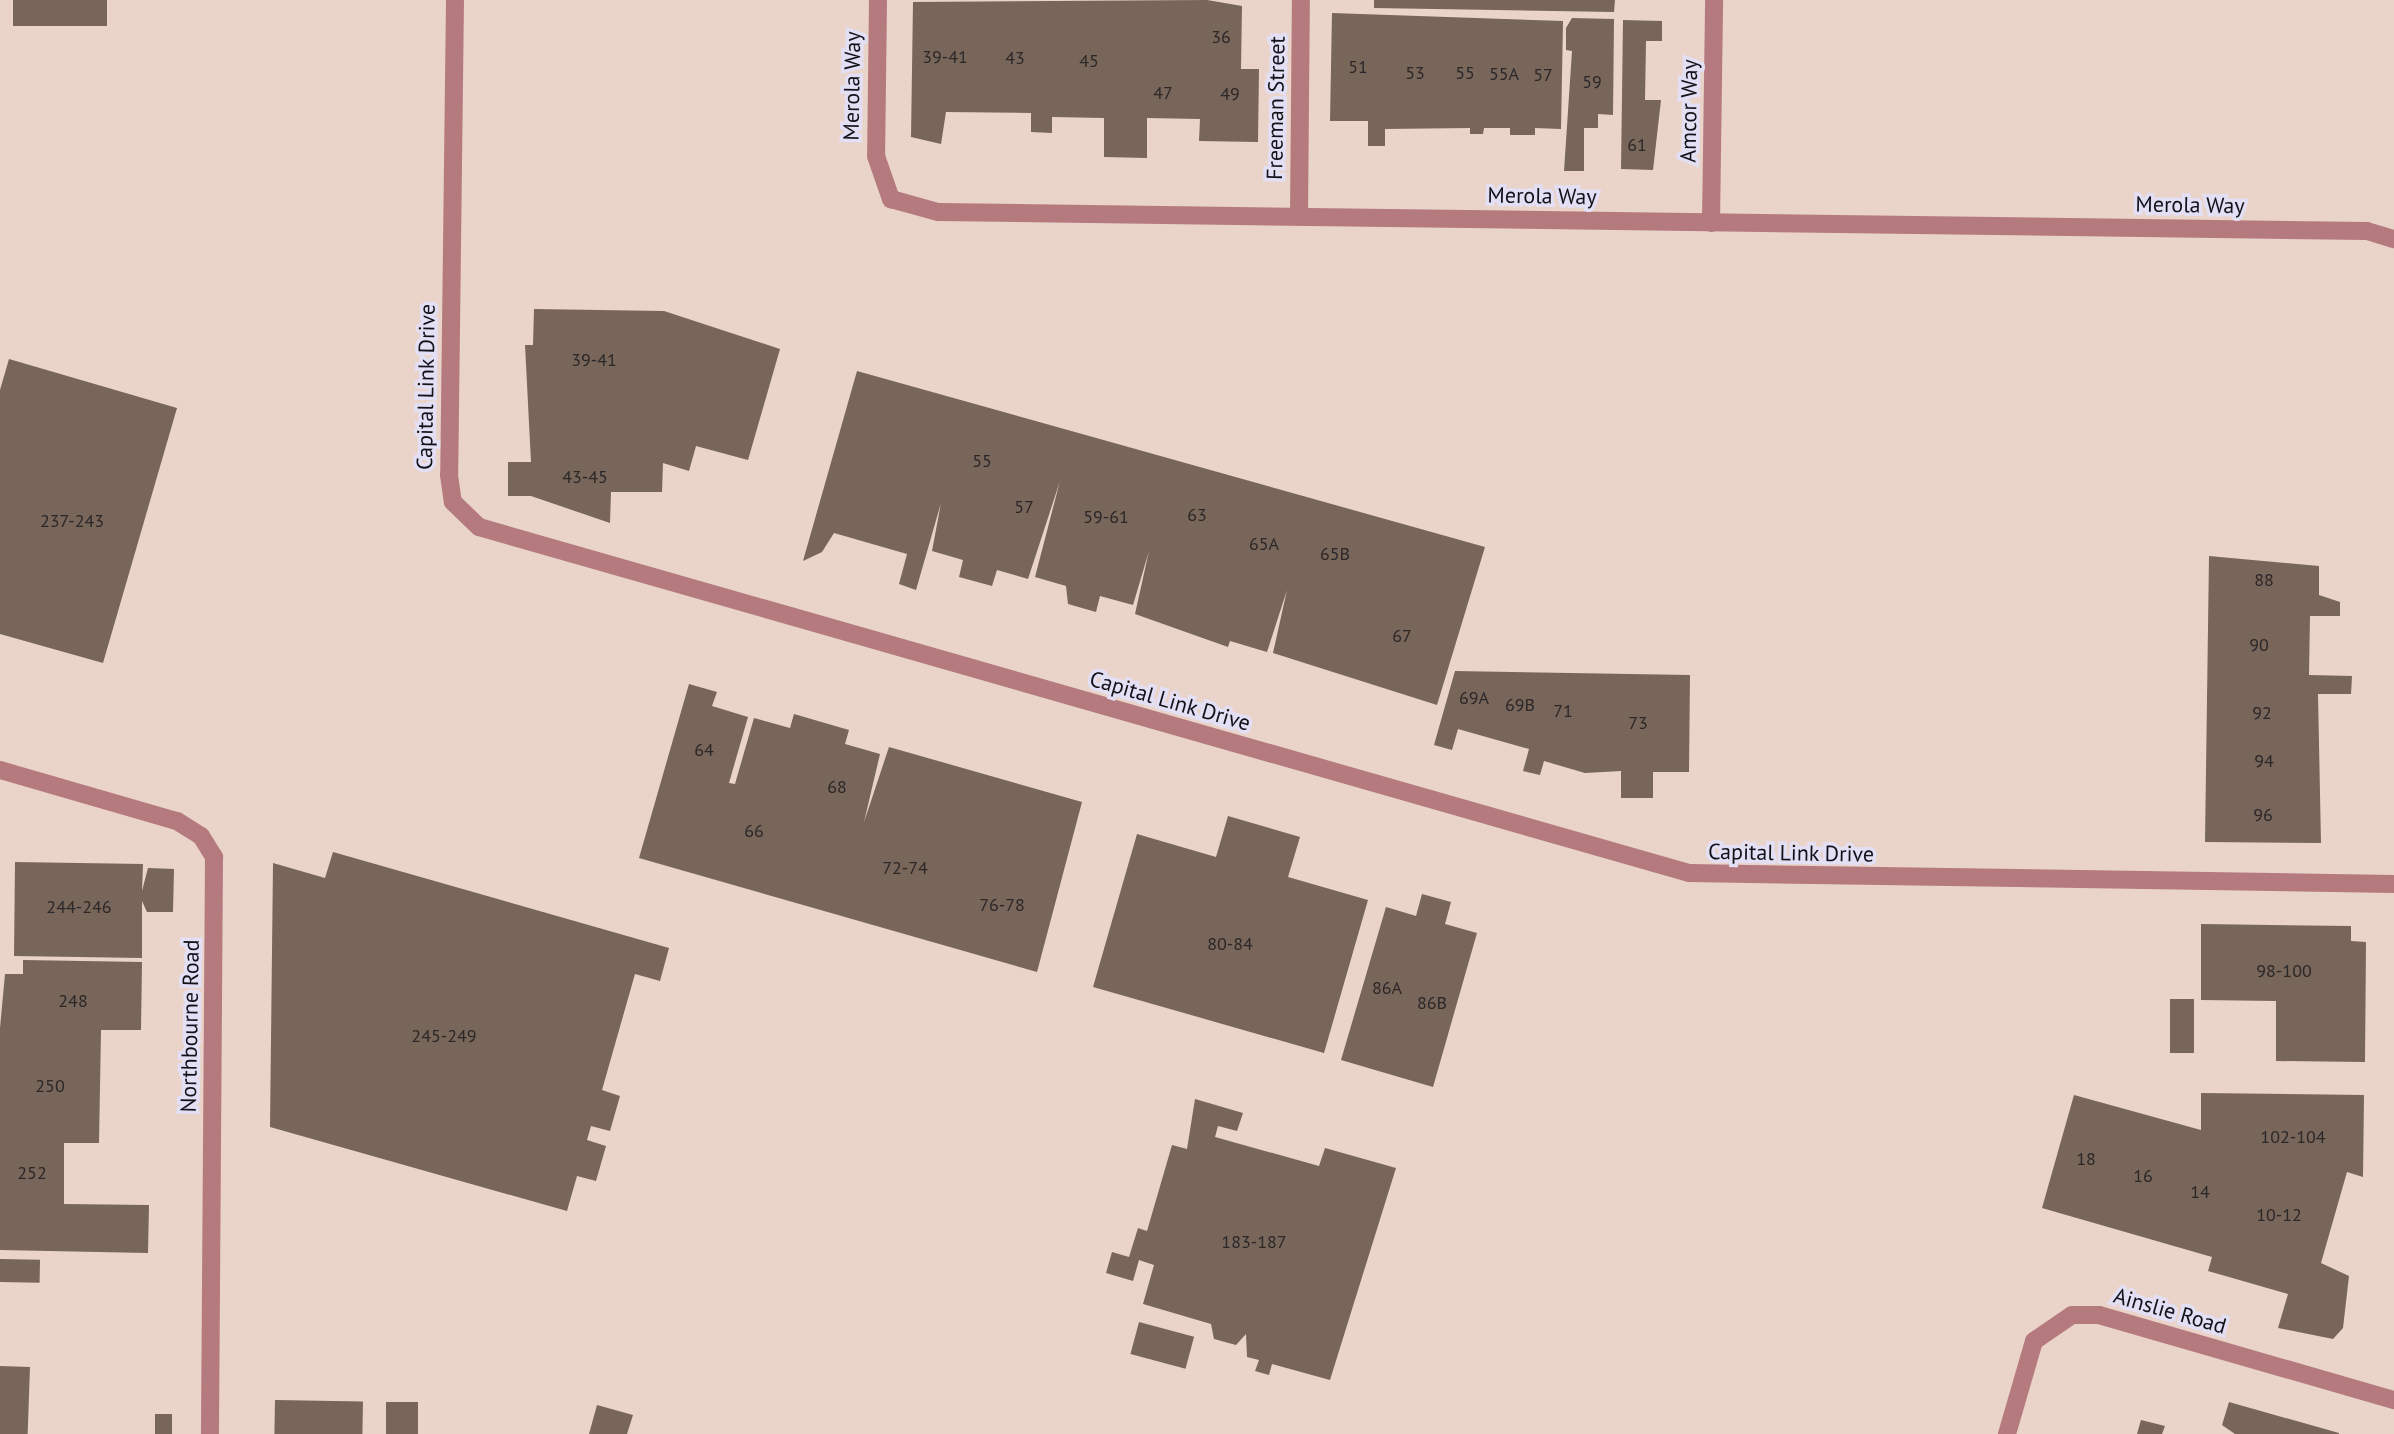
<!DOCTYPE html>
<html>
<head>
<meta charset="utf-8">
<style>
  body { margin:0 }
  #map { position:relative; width:2394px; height:1434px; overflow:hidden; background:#e3dff5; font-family:"PT Sans",sans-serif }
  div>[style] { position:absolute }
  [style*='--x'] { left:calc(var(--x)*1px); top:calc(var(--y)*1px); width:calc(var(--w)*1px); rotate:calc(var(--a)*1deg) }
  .industrial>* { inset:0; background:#ead3c8; transform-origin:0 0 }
  .building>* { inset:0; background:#776659; transform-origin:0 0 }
  .minor>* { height:18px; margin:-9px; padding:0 9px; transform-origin:9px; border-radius:9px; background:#b47a7d }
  span { translate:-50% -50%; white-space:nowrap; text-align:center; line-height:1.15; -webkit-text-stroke:7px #e3dff5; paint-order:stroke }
  .number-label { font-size:18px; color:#2c2729 }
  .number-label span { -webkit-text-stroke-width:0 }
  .street-label { font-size:22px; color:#131219 }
</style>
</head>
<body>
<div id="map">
  <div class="industrial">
    <i style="left:0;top:0;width:2394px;height:1434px"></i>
  </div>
  <div class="building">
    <i style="left:13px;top:0;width:94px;height:26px"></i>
    <i style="clip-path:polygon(1207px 0,1242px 6px,1241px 69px,1259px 69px,1258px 142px,1199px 141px,1200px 119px,1147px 118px,1147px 158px,1104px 157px,1104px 118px,1052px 117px,1052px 133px,1031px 132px,1031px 113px,946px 112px,941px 144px,911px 137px,913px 2px)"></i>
    <i style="clip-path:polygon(1374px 0,1615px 0,1614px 12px,1374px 8px)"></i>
    <i style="clip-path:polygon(1332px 13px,1563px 21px,1561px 129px,1535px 128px,1535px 135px,1510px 135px,1510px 128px,1484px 128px,1483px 134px,1470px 134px,1470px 128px,1385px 129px,1385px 146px,1368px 146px,1368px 121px,1330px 121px)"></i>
    <i style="clip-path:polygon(1572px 18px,1614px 19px,1613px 115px,1598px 114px,1598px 128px,1584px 128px,1584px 171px,1564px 171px,1572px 51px,1566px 50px,1566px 28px)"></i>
    <i style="clip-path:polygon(1623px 20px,1662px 21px,1662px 41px,1646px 41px,1645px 100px,1661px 100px,1653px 170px,1621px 169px)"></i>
    <i style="clip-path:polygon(534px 309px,664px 311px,780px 349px,748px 460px,696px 446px,689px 471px,663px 463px,662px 492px,611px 492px,610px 523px,531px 496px,508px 496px,508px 462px,531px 462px,525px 345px,533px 345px)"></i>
    <i style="clip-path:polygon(9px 359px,177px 408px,103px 663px,0 634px,0 390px)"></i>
    <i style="clip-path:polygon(857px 371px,1485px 547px,1437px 705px,1273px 653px,1287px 590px,1267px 652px,1230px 641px,1228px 647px,1135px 614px,1149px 551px,1133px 605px,1100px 596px,1096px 612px,1068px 604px,1066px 586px,1035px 577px,1060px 481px,1028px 579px,997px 570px,992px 586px,959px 577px,963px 560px,932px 551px,941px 503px,916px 590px,899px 584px,907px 554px,834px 533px,822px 552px,803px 561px)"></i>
    <i style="clip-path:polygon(2209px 556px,2319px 566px,2319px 595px,2340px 602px,2340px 616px,2310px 616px,2309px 675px,2352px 676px,2351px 694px,2318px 694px,2321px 843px,2205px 842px)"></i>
    <i style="clip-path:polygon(1455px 671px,1690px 675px,1689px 772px,1653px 772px,1653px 798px,1621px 798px,1621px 771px,1585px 773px,1544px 761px,1540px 775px,1523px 771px,1529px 749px,1458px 729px,1452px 750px,1434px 745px)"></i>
    <i style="clip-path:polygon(689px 684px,717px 692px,712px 706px,748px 717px,729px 783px,735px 784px,754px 718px,790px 728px,794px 714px,849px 730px,845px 744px,880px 754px,864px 822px,889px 747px,1082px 802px,1037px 972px,639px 858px)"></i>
    <i style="clip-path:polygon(1228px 816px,1300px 837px,1288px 877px,1368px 900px,1324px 1053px,1093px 987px,1137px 834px,1216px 857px)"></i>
    <i style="clip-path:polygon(333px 852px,669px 948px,660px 981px,635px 974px,602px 1090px,620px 1096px,610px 1131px,591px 1126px,587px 1140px,606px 1146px,596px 1181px,577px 1176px,567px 1211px,270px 1127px,273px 863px,325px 878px)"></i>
    <i style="clip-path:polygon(15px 862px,143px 864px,142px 891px,148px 868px,174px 869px,173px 912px,147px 912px,142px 901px,142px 958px,14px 956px)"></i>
    <i style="clip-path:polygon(1422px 894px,1451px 902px,1445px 924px,1477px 933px,1433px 1087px,1341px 1060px,1386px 907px,1416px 916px)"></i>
    <i style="clip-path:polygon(2201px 924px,2351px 926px,2351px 941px,2366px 942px,2365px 1062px,2276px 1061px,2276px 1001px,2201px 1000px)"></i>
    <i style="clip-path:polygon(23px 960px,142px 962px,141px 1030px,101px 1030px,99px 1143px,64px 1143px,64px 1204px,149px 1205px,148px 1253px,0 1250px,0 1028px,5px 974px,23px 974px)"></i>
    <i style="left:2170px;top:999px;width:24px;height:54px"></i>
    <i style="clip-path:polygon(2201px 1093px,2364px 1095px,2363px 1177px,2347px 1172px,2321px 1263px,2349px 1276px,2343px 1328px,2333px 1339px,2278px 1328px,2288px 1294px,2208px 1271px,2212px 1257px,2042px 1208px,2074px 1095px,2201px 1130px)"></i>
    <i style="clip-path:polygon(1195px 1099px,1243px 1113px,1237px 1131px,1218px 1126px,1215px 1137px,1319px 1166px,1325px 1148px,1396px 1168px,1330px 1380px,1272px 1364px,1269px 1375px,1255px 1371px,1259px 1360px,1247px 1357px,1246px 1334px,1236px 1345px,1214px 1339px,1211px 1324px,1143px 1304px,1154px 1265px,1139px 1260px,1133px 1281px,1106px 1273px,1112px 1252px,1129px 1257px,1138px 1228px,1147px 1231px,1172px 1145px,1187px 1149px)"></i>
    <i style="left:0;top:1259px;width:40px;height:23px;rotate:1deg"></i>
    <i style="left:1139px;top:1322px;width:57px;height:33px;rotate:15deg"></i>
    <i style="left:0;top:1366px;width:30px;height:68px;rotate:2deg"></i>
    <i style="left:275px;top:1400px;width:88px;height:34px;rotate:1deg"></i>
    <i style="left:386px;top:1402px;width:32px;height:32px"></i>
    <i style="clip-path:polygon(2229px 1402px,2339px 1433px,2339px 1434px,2235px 1434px,2222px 1425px)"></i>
    <i style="clip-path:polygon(597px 1405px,633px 1415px,627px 1434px,589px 1434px)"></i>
    <i style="left:155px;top:1414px;width:17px;height:20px"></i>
    <i style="clip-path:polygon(2141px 1420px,2165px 1426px,2162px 1434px,2137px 1434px)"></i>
  </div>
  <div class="minor">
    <i style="--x:455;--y:0;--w:475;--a:90.7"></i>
    <i style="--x:449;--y:475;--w:27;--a:82"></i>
    <i style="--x:453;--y:502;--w:36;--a:44"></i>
    <i style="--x:479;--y:527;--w:1258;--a:15.96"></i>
    <i style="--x:1689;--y:873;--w:705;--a:0.89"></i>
    <i style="--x:878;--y:0;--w:156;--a:90.7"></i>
    <i style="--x:876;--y:156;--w:46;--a:70.8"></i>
    <i style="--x:891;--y:199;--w:49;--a:15.5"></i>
    <i style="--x:938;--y:212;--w:1429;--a:0.76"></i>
    <i style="--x:2367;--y:231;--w:28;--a:17"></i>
    <i style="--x:1299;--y:216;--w:216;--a:-89.5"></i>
    <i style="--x:1711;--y:223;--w:223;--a:-89.2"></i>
    <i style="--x:0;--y:770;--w:184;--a:16.1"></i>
    <i style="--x:177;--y:821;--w:28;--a:32"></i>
    <i style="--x:201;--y:836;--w:25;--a:58"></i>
    <i style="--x:214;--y:857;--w:577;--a:90.4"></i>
    <i style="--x:2007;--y:1434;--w:97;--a:-73.8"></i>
    <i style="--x:2034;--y:1341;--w:46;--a:-34.4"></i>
    <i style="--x:2072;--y:1315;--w:27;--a:0"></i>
    <i style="--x:2099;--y:1315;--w:307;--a:16.1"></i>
  </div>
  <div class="number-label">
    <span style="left:1221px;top:37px">36</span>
    <span style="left:945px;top:57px">39-41</span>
    <span style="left:1015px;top:58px">43</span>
    <span style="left:1089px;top:61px">45</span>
    <span style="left:1358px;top:67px">51</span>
    <span style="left:1415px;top:73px">53</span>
    <span style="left:1465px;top:73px">55</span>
    <span style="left:1504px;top:74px">55A</span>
    <span style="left:1543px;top:75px">57</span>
    <span style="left:1592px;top:82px">59</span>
    <span style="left:1163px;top:93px">47</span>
    <span style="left:1230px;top:94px">49</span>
    <span style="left:1637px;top:145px">61</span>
    <span style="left:594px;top:360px">39-41</span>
    <span style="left:982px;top:461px">55</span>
    <span style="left:585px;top:477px">43-45</span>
    <span style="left:1024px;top:507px">57</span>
    <span style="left:1197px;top:515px">63</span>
    <span style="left:1106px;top:517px">59-61</span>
    <span style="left:72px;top:521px">237-243</span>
    <span style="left:1264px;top:544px">65A</span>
    <span style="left:1335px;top:554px">65B</span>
    <span style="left:2264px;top:580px">88</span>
    <span style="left:1402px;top:636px">67</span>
    <span style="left:2259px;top:645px">90</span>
    <span style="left:1474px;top:698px">69A</span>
    <span style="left:1520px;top:705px">69B</span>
    <span style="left:1563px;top:711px">71</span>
    <span style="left:2262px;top:713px">92</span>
    <span style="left:1638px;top:723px">73</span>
    <span style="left:704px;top:750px">64</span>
    <span style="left:2264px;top:761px">94</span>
    <span style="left:837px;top:787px">68</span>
    <span style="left:2263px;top:815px">96</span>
    <span style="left:754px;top:831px">66</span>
    <span style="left:905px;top:868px">72-74</span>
    <span style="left:1002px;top:905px">76-78</span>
    <span style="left:79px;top:907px">244-246</span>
    <span style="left:1230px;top:944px">80-84</span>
    <span style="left:2284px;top:971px">98-100</span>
    <span style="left:1387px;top:988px">86A</span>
    <span style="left:73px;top:1001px">248</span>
    <span style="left:1432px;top:1003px">86B</span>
    <span style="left:444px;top:1036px">245-249</span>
    <span style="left:50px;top:1086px">250</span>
    <span style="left:2293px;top:1137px">102-104</span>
    <span style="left:2086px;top:1159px">18</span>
    <span style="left:32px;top:1173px">252</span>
    <span style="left:2143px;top:1176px">16</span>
    <span style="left:2200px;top:1192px">14</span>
    <span style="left:2279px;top:1215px">10-12</span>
    <span style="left:1254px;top:1242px">183-187</span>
  </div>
  <div class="street-label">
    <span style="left:852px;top:86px;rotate:-89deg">Merola Way</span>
    <span style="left:1276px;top:108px;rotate:-89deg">Freeman Street</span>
    <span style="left:1689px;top:111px;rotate:-89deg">Amcor Way</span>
    <span style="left:1542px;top:196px;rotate:1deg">Merola Way</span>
    <span style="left:2190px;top:205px;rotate:1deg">Merola Way</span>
    <span style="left:426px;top:387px;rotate:-89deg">Capital Link Drive</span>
    <span style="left:1170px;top:701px;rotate:16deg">Capital Link Drive</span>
    <span style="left:1791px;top:853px;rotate:1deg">Capital Link Drive</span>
    <span style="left:190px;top:1026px;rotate:-89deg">Northbourne Road</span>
    <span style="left:2170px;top:1311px;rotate:16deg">Ainslie Road</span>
  </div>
</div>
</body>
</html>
